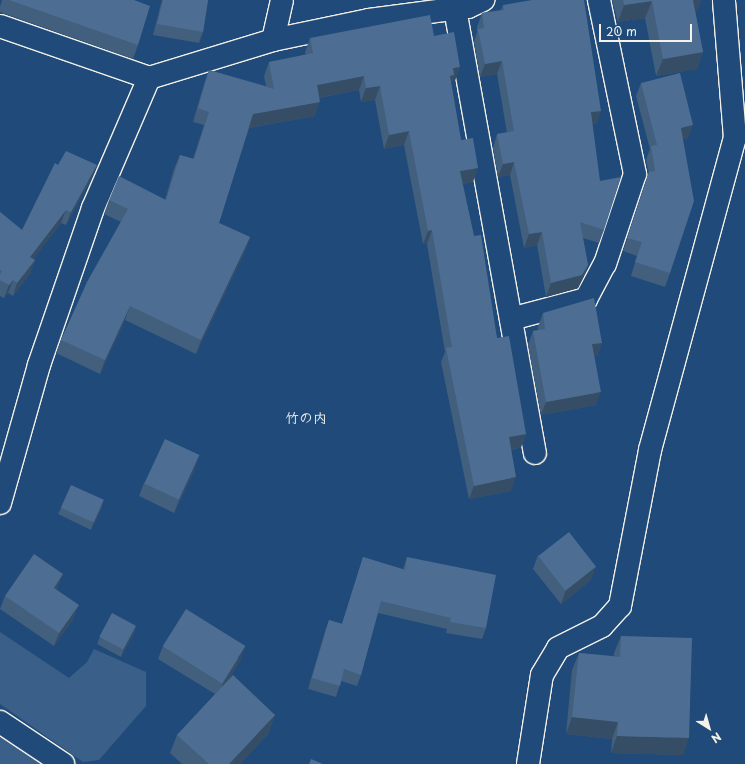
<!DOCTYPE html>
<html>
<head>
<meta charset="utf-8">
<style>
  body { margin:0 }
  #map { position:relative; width:745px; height:764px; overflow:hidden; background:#1f4a7a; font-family:"Playpen Sans","Klee One",sans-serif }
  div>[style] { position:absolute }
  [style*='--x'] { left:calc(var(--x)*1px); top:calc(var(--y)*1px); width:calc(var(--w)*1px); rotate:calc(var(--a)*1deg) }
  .green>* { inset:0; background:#3a5f88 }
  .roads { filter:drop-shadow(1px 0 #f4f1e8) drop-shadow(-1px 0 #f4f1e8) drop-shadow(0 1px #f4f1e8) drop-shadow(0 -1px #f4f1e8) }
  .minor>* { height:22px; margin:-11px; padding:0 11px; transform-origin:11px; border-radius:11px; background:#1f4a7a }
  .wall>* { inset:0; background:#425f7e }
  .shaded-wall>* { inset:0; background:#364d66 }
  .building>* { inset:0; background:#4d6e92; transform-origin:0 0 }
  span { translate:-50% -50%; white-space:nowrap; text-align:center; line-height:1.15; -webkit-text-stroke:4px #1f4a7a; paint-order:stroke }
  .quarter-label { font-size:14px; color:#f4f1e8; font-weight:700 }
  .north { position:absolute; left:689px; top:708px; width:40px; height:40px; -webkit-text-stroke:3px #1f4a7a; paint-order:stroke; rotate:143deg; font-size:11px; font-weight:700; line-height:16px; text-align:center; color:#f4f1e8 }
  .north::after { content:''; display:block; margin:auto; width:14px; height:18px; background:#f4f1e8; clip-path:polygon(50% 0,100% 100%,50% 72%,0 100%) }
  .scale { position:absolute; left:599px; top:24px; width:93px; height:18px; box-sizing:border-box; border:2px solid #f4f1e8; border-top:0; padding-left:5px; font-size:12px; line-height:14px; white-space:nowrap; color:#f4f1e8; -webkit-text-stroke:3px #1f4a7a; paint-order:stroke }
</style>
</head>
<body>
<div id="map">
  <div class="green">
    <i style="clip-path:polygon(0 632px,69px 678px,87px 662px,94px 649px,146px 672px,146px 706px,99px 760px,83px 762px,0 704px)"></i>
    <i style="clip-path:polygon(0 733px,45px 764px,0 764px)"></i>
  </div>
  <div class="roads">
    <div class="minor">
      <i style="--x:455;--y:9;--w:451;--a:79.8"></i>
      <i style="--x:0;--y:26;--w:158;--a:19.2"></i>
      <i style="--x:149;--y:78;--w:130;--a:-17"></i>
      <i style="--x:273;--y:40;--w:98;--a:-11.8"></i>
      <i style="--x:369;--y:20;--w:100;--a:-7.5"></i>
      <i style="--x:468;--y:7;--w:17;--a:-25"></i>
      <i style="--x:273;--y:40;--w:41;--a:-77.3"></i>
      <i style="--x:511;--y:319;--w:78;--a:-14.9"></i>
      <i style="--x:586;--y:299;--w:40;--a:-62"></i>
      <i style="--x:605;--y:264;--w:95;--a:-71.6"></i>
      <i style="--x:635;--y:174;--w:178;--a:-101.7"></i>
      <i style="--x:0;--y:503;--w:143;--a:-74.2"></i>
      <i style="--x:39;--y:365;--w:166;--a:-71"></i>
      <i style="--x:93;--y:208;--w:142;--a:-66.7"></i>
      <i style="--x:0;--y:722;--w:76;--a:33.7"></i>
      <i style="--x:528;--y:764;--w:90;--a:-81.1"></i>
      <i style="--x:542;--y:675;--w:31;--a:-59"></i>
      <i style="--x:558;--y:648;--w:49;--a:-26.6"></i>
      <i style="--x:602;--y:626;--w:27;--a:-48"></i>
      <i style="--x:620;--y:606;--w:159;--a:-79.1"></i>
      <i style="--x:650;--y:450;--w:323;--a:-74.8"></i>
      <i style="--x:735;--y:138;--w:138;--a:-94.6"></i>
    </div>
  </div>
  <div class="wall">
    <i style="clip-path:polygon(2px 0,134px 0,138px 45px,133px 59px,0 12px,0 7px)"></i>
    <i style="clip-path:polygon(162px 0,208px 0,203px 32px,199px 43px,153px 35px)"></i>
    <i style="clip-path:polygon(612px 0,701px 0,697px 11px,695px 11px,703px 52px,697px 69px,656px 76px,645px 18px,618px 22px)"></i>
    <i style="clip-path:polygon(503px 5px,601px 111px,596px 124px,592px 124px,604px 230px,599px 243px,583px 238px,588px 265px,583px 278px,578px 288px,546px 297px,537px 245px,524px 248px,510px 175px,498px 177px,493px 148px,497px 134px,507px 133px,497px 74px,480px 77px,474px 42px,477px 32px,477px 27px,482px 13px,501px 10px)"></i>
    <i style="clip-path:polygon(434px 36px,455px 81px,452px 81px,451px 83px,461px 140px,473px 182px,462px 184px,474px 236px,497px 338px,526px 434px,521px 447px,511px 450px,511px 491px,469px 499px,441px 362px,445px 352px,427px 244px,423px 244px,404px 145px,384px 149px,375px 100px,361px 102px,359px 90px,319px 98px,315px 116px,249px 128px,219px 223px,250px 237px,245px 251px,196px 354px,125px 320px,100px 374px,56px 353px,61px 340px,121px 222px,104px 214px,109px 200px,165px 200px,174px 169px,180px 155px,193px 159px,204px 125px,193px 122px,204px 84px,209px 70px,266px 86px,264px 76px,269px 62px,306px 55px,305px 52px,310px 38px)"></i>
    <i style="clip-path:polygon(641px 83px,688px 138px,683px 139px,670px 273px,665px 287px,631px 276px,637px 256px,623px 251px,649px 174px,646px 160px,650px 149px,636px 96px)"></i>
    <i style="clip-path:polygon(92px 178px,66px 225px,61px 223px,33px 259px,35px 260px,30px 274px,13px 296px,8px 293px,4px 298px,0 296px,0 212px,22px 230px)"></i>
    <i style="clip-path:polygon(543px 313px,602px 343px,597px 356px,594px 356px,596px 405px,541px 415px,528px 345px,533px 331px,538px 330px,538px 327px)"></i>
    <i style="clip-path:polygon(195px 469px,174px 513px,139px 496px,144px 483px)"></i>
    <i style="clip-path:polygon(102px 507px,91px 530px,58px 514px,61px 508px)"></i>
    <i style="clip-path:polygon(538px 555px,591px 580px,561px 604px,533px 569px)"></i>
    <i style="clip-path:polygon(363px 557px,403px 569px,407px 557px,486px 628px,482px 639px,446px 633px,447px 629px,378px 613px,361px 675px,357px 686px,341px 681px,336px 697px,308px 689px,325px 631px,329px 620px,342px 624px)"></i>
    <i style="clip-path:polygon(58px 587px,56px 590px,74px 618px,54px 646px,0 609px,5px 596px)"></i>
    <i style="clip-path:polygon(136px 626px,134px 633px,121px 657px,97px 644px,100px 637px)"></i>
    <i style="clip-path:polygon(621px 636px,683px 755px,611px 753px,612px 739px,566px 734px,572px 670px,579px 653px,614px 656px,614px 653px)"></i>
    <i style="clip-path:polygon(163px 646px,241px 659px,229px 679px,275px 715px,268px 734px,240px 764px,182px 764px,170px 753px,177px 735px,215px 694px,158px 659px)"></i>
  </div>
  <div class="shaded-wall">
    <i style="clip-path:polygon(690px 0,701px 0,697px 11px,686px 13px)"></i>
    <i style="clip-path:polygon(652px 1px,645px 18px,618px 22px,624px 5px)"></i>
    <i style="clip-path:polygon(703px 52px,697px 69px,656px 76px,663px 59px)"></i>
    <i style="clip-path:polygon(502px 61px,497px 74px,480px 77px,485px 64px)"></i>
    <i style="clip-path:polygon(460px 67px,455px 81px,452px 81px,449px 89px,445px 90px,453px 68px)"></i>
    <i style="clip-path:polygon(364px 76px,359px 90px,312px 99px,317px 85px)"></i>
    <i style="clip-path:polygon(380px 86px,375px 100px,361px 102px,366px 88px)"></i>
    <i style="clip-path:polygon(320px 102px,315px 116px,248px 128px,253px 114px)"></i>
    <i style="clip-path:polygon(601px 111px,596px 124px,586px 125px,591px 112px)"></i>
    <i style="clip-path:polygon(693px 125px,688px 138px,676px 141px,681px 128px)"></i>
    <i style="clip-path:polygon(409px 131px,404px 145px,384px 149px,389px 135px)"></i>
    <i style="clip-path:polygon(514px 162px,510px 175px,498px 177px,503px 164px)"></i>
    <i style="clip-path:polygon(97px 165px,92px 178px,66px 225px,71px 212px)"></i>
    <i style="clip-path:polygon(478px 168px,473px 182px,455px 185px,460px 171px)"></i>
    <i style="clip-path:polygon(66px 210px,61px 223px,25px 270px,30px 257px)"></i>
    <i style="clip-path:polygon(432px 230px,427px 244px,423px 244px,428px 231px)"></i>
    <i style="clip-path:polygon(542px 232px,537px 245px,524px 248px,529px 234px)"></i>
    <i style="clip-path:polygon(250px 237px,245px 251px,196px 354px,201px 340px)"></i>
    <i style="clip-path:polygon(35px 260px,30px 274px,13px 296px,17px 283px)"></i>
    <i style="clip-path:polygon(588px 265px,583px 278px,578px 288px,546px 297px,551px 283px)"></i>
    <i style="clip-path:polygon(13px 280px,8px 293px,4px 298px,9px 285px)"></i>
    <i style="clip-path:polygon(130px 306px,125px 320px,100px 374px,105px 360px)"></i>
    <i style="clip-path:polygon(602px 343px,597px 356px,587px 357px,592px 344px)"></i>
    <i style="clip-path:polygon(601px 392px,596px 405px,541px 415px,546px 402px)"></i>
    <i style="clip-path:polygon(526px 434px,521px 447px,504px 451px,509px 437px)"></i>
    <i style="clip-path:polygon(199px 455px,195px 469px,174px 513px,179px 500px)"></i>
    <i style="clip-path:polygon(516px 477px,511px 491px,469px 499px,474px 486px)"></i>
    <i style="clip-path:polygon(104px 500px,102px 507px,91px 530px,93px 523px)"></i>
    <i style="clip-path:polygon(596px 567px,591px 580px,561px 604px,566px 590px)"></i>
    <i style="clip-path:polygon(63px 574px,58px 587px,49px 601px,54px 588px)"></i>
    <i style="clip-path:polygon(79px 605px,74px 618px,54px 646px,59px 633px)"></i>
    <i style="clip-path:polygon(136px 626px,134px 633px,121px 657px,123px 650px)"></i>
    <i style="clip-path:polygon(246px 646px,241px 659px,219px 696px,223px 683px)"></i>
    <i style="clip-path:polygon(275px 715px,268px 734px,240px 764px,229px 764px)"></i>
    <i style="clip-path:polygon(572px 717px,618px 722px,612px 739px,566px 734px)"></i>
    <i style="clip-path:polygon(617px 736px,689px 738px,683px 755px,611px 753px)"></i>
  </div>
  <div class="building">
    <i style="clip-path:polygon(9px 0,134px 0,150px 6px,138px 45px)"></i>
    <i style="clip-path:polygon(163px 0,208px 0,203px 32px,157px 24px)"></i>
    <i style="clip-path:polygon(532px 0,584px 0,601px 111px,591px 112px,600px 181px,621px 177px,604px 230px,580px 222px,588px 265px,582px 275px,551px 283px,542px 232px,529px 234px,514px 162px,503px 164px,497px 134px,514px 131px,502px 61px,485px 64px,478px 29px,484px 28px,482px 13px,504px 10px,503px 5px)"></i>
    <i style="clip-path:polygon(623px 0,693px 0,703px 52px,663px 59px,652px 1px,624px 5px)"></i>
    <i style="clip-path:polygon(430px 15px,434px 36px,454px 32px,460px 67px,453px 68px,454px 75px,450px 76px,461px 140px,473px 138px,478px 168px,460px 171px,474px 236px,481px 235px,497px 338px,509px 336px,526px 434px,509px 437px,516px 477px,474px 486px,446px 348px,452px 347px,432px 230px,428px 231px,409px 131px,389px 135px,380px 86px,366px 88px,364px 76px,317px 85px,320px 102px,253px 114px,219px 223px,250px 237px,201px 340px,130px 306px,105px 360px,61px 340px,87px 282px,128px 209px,109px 200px,119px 176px,166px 200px,180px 155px,194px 159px,209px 112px,198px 108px,209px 70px,274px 89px,269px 62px,313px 53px,310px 38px)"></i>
    <i style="clip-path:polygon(680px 73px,693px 125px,681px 128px,694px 201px,670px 273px,635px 262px,642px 242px,627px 238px,649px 172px,655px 171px,651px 146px,657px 145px,641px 83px)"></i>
    <i style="clip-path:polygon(66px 151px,97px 165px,71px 212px,66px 210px,30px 257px,35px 260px,17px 283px,13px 280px,9px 285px,0 280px,0 275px,2px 271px,0 270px,0 212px,22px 230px,55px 163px,58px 165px)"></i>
    <i style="clip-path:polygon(594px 298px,602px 343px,592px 344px,601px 392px,546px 402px,533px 331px,545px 329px,543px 313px)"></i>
    <i style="left:165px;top:439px;width:38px;height:49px;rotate:25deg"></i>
    <i style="left:71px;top:485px;width:36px;height:25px;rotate:24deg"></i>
    <i style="left:569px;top:532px;width:44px;height:39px;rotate:52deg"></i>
    <i style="clip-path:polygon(34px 554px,63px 574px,54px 588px,79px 605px,59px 633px,5px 596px)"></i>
    <i style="clip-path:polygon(363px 557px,405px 570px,407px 557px,496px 575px,486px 628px,450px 622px,451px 618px,381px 601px,361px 675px,344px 669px,340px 686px,312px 678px,329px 620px,342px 624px)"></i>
    <i style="left:186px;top:609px;width:70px;height:44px;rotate:32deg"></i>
    <i style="left:112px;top:613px;width:27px;height:27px;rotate:28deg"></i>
    <i style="clip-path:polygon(621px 636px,692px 638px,689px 738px,617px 736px,618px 722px,572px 717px,579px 653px,620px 657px)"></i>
    <i style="clip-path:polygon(233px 675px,275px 715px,229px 764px,209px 764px,177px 735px)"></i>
    <i style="clip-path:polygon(311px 759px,323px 764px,309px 764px)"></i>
  </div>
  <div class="quarter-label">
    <span style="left:306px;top:418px">竹の内</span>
  </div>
  <div class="north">N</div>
  <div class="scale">20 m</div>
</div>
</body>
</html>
